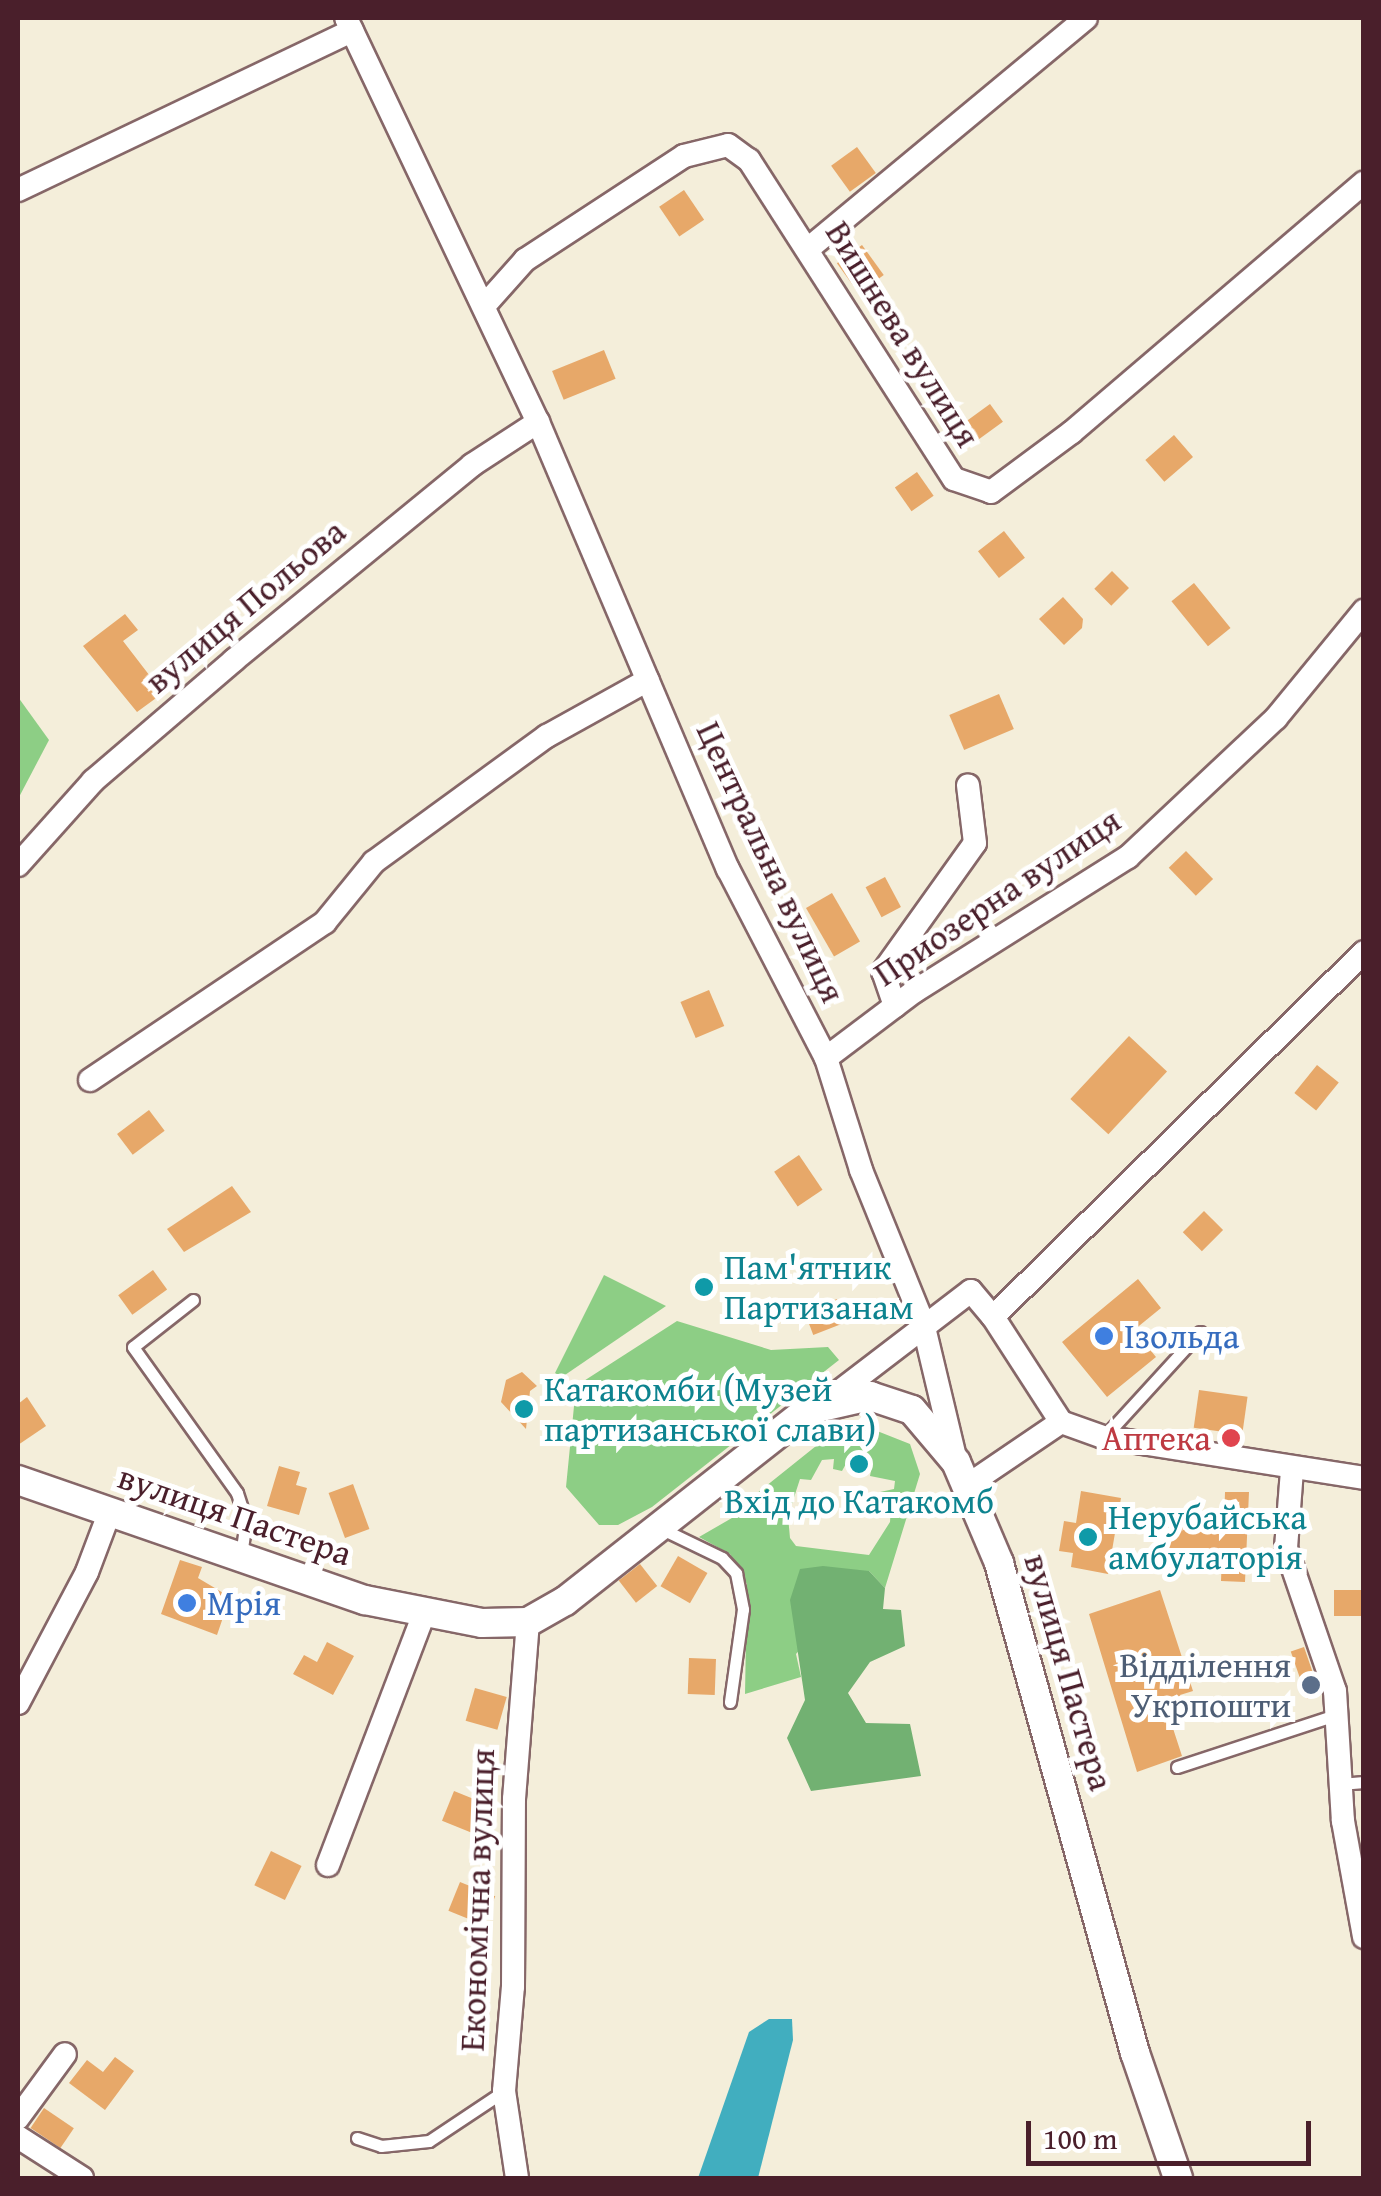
<!DOCTYPE html>
<html>
<head>
<meta charset="utf-8">
<style>
  body { margin:0 }
  #map { position:relative; width:1381px; height:2196px; overflow:hidden; background:#f4eeda; font-family:"Gentium Book Plus",serif }
  div>[style] { position:absolute }
  [style*='--x'] { left:calc(var(--x)*1px); top:calc(var(--y)*1px); width:calc(var(--w)*1px); rotate:calc(var(--a)*1deg) }
  .green>* { inset:0; background:#8dce85 }
  .forest>* { inset:0; background:#72b172 }
  .water>* { inset:0; background:#41aebf }
  .building>* { inset:0; background:#e7a869; transform-origin:0 0 }
  .roads { filter:drop-shadow(2px 0 #866768) drop-shadow(-2px 0 #866768) drop-shadow(0 2px #866768) drop-shadow(0 -2px #866768) }
  .service>* { height:11px; margin:-5.5px; padding:0 5.5px; transform-origin:5.5px; border-radius:5.5px; background:#fff }
  .minor>* { height:22px; margin:-11px; padding:0 11px; transform-origin:11px; border-radius:11px; background:#fff }
  .tertiary>* { height:28px; margin:-14px; padding:0 14px; transform-origin:14px; border-radius:14px; background:#fff }
  .dots>* { width:28px; height:28px; translate:-50% -50%; box-sizing:border-box; border:5px solid #fff; border-radius:50% }
  span { translate:-50% -50%; white-space:nowrap; text-align:center; line-height:1.15; -webkit-text-stroke:10px #fff; paint-order:stroke }
  .street-label { font-size:35px; color:#4a1f2b }
  .culture-label { font-size:35px; color:#0d838f }
  .left { translate:0 -50%; text-align:left }
  .shop-label { font-size:35px; color:#366cbe }
  .health-label { font-size:35px; color:#be3a42 }
  .right { translate:-100% -50%; text-align:right }
  .service-label { font-size:35px; color:#4e5e75 }
  .frame { position:absolute; inset:0; border:20px solid #4a1f2b; pointer-events:none }
  .scale { position:absolute; left:1026px; top:2121px; width:285px; height:45px; box-sizing:border-box; border:5px solid #4a1f2b; border-top:0; padding-left:12px; font-size:30px; line-height:35px; white-space:nowrap; color:#4a1f2b; -webkit-text-stroke:8px #fff; paint-order:stroke }
</style>
</head>
<body>
<div id="map">
  <div class="green">
    <i style="clip-path:polygon(18px 697px,49px 740px,18px 799px)"></i>
    <i style="clip-path:polygon(604px 1275px,666px 1306px,562px 1377px,555px 1373px)"></i>
    <i style="clip-path:polygon(677px 1321px,771px 1350px,828px 1347px,839px 1360px,652px 1507px,618px 1525px,599px 1525px,566px 1487px,576px 1386px)"></i>
    <i style="clip-path:polygon(evenodd,867px 1427px,910px 1444px,920px 1474px,885px 1588px,869px 1571px,796px 1654px,801px 1677px,745px 1694px,747px 1584px,730px 1554px,699px 1537px,751px 1507px,756px 1494px,826px 1438px,867px 1427px,834px 1459px,833px 1469px,842px 1471px,847px 1462px,872px 1465px,870px 1476px,895px 1481px,894px 1489px,880px 1492px,879px 1501px,891px 1507px,890px 1522px,869px 1555px,796px 1546px,790px 1538px,788px 1516px,800px 1479px,811px 1480px,822px 1460px,834px 1459px)"></i>
  </div>
  <div class="forest">
    <i style="clip-path:polygon(823px 1566px,869px 1571px,885px 1588px,883px 1609px,901px 1610px,905px 1646px,870px 1662px,848px 1693px,866px 1723px,910px 1724px,921px 1776px,811px 1791px,787px 1738px,805px 1700px,790px 1600px,800px 1569px)"></i>
  </div>
  <div class="water">
    <i style="clip-path:polygon(769px 2019px,792px 2019px,793px 2040px,758px 2178px,698px 2178px,749px 2032px)"></i>
  </div>
  <div class="building">
    <i style="left:857px;top:147px;width:32px;height:32px;rotate:54deg"></i>
    <i style="left:684px;top:190px;width:36px;height:30px;rotate:56deg"></i>
    <i style="left:862px;top:245px;width:37px;height:31px;rotate:54deg"></i>
    <i style="left:604px;top:350px;width:31px;height:56px;rotate:68deg"></i>
    <i style="left:990px;top:404px;width:22px;height:37px;rotate:54deg"></i>
    <i style="left:1174px;top:435px;width:29px;height:38px;rotate:49deg"></i>
    <i style="left:917px;top:472px;width:29px;height:27px;rotate:55deg"></i>
    <i style="left:1004px;top:531px;width:34px;height:33px;rotate:52deg"></i>
    <i style="left:1112px;top:571px;width:24px;height:25px;rotate:45deg"></i>
    <i style="left:1194px;top:583px;width:58px;height:29px;rotate:51deg"></i>
    <i style="clip-path:polygon(1063px 597px,1083px 619px,1082px 628px,1064px 645px,1039px 619px)"></i>
    <i style="clip-path:polygon(125px 614px,138px 630px,123px 641px,163px 693px,137px 712px,83px 646px)"></i>
    <i style="left:999px;top:694px;width:38px;height:54px;rotate:67deg"></i>
    <i style="left:1186px;top:851px;width:39px;height:24px;rotate:46deg"></i>
    <i style="left:885px;top:877px;width:34px;height:22px;rotate:62deg"></i>
    <i style="left:832px;top:893px;width:56px;height:30px;rotate:60deg"></i>
    <i style="left:709px;top:990px;width:39px;height:31px;rotate:67deg"></i>
    <i style="left:1129px;top:1036px;width:52px;height:86px;rotate:43deg"></i>
    <i style="left:1317px;top:1065px;width:28px;height:36px;rotate:39deg"></i>
    <i style="left:149px;top:1110px;width:26px;height:40px;rotate:53deg"></i>
    <i style="left:799px;top:1155px;width:42px;height:30px;rotate:56deg"></i>
    <i style="clip-path:polygon(232px 1186px,251px 1212px,184px 1252px,167px 1229px)"></i>
    <i style="left:1204px;top:1211px;width:27px;height:30px;rotate:45deg"></i>
    <i style="left:153px;top:1270px;width:24px;height:43px;rotate:54deg"></i>
    <i style="clip-path:polygon(1138px 1279px,1161px 1308px,1134px 1330px,1156px 1357px,1107px 1397px,1062px 1342px)"></i>
    <i style="left:837px;top:1299px;width:25px;height:35px;rotate:69deg"></i>
    <i style="clip-path:polygon(522px 1372px,537px 1386px,530px 1391px,526px 1429px,501px 1402px,506px 1380px)"></i>
    <i style="left:1199px;top:1390px;width:49px;height:38px;rotate:8deg"></i>
    <i style="clip-path:polygon(27px 1397px,46px 1426px,18px 1445px,18px 1404px)"></i>
    <i style="clip-path:polygon(279px 1466px,300px 1472px,296px 1485px,307px 1488px,299px 1515px,267px 1506px)"></i>
    <i style="left:353px;top:1484px;width:48px;height:26px;rotate:70deg"></i>
    <i style="clip-path:polygon(1081px 1491px,1121px 1498px,1108px 1574px,1071px 1567px,1073px 1553px,1059px 1551px,1064px 1521px,1076px 1523px)"></i>
    <i style="clip-path:polygon(1225px 1492px,1249px 1492px,1245px 1582px,1221px 1581px,1222px 1553px,1166px 1553px,1166px 1525px,1224px 1525px)"></i>
    <i style="left:678px;top:1556px;width:34px;height:35px;rotate:30deg"></i>
    <i style="clip-path:polygon(180px 1560px,202px 1567px,198px 1578px,230px 1597px,217px 1635px,161px 1614px)"></i>
    <i style="left:640px;top:1564px;width:28px;height:27px;rotate:52deg"></i>
    <i style="clip-path:polygon(1160px 1590px,1193px 1691px,1180px 1695px,1184px 1705px,1167px 1710px,1182px 1756px,1137px 1772px,1089px 1614px)"></i>
    <i style="left:1334px;top:1590px;width:28px;height:26px"></i>
    <i style="clip-path:polygon(327px 1642px,354px 1656px,333px 1695px,293px 1674px,304px 1655px,317px 1662px)"></i>
    <i style="left:1304px;top:1647px;width:50px;height:14px;rotate:71deg"></i>
    <i style="left:689px;top:1658px;width:27px;height:36px;rotate:2deg"></i>
    <i style="left:475px;top:1688px;width:33px;height:34px;rotate:16deg"></i>
    <i style="left:454px;top:1791px;width:38px;height:32px;rotate:22deg"></i>
    <i style="left:271px;top:1851px;width:34px;height:38px;rotate:26deg"></i>
    <i style="left:460px;top:1882px;width:38px;height:31px;rotate:22deg"></i>
    <i style="clip-path:polygon(115px 2057px,134px 2071px,105px 2110px,69px 2083px,87px 2060px,103px 2072px)"></i>
    <i style="left:44px;top:2108px;width:36px;height:24px;rotate:34deg"></i>
  </div>
  <div class="roads">
    <div class="service">
      <i style="--x:193;--y:1300;--w:76;--a:141.9"></i>
      <i style="--x:133;--y:1347;--w:179;--a:54.5"></i>
      <i style="--x:237;--y:1493;--w:28;--a:72"></i>
      <i style="--x:246;--y:1520;--w:35;--a:98"></i>
      <i style="--x:1105;--y:1436;--w:141;--a:-47.6"></i>
      <i style="--x:660;--y:1528;--w:69;--a:25.8"></i>
      <i style="--x:722;--y:1558;--w:21;--a:47"></i>
      <i style="--x:736;--y:1573;--w:37;--a:79"></i>
      <i style="--x:743;--y:1609;--w:94;--a:98"></i>
      <i style="--x:1177;--y:1767;--w:166;--a:-18.2"></i>
      <i style="--x:1340;--y:1784;--w:24;--a:-5"></i>
      <i style="--x:357;--y:2138;--w:25;--a:18"></i>
      <i style="--x:381;--y:2146;--w:48;--a:-5.9"></i>
      <i style="--x:429;--y:2141;--w:90;--a:-33.7"></i>
    </div>
    <div class="minor">
      <i style="--x:346;--y:18;--w:447;--a:64.6"></i>
      <i style="--x:538;--y:422;--w:486;--a:67"></i>
      <i style="--x:728;--y:869;--w:213;--a:62.6"></i>
      <i style="--x:826;--y:1058;--w:117;--a:72.6"></i>
      <i style="--x:861;--y:1170;--w:165;--a:67.9"></i>
      <i style="--x:923;--y:1323;--w:143;--a:76.6"></i>
      <i style="--x:18;--y:190;--w:370;--a:-25.5"></i>
      <i style="--x:808;--y:249;--w:361;--a:-39.7"></i>
      <i style="--x:484;--y:306;--w:62;--a:-48.3"></i>
      <i style="--x:525;--y:260;--w:190;--a:-33.2"></i>
      <i style="--x:684;--y:156;--w:45;--a:-14"></i>
      <i style="--x:728;--y:145;--w:26;--a:36"></i>
      <i style="--x:749;--y:160;--w:379;--a:57.3"></i>
      <i style="--x:954;--y:479;--w:39;--a:19"></i>
      <i style="--x:991;--y:492;--w:101;--a:-36.5"></i>
      <i style="--x:1072;--y:432;--w:384;--a:-40.5"></i>
      <i style="--x:18;--y:865;--w:113;--a:-48.2"></i>
      <i style="--x:93;--y:781;--w:186;--a:-40.6"></i>
      <i style="--x:234;--y:660;--w:308;--a:-39.3"></i>
      <i style="--x:472;--y:465;--w:79;--a:-33.1"></i>
      <i style="--x:895;--y:1006;--w:36;--a:-109"></i>
      <i style="--x:883;--y:972;--w:158;--a:-54.5"></i>
      <i style="--x:975;--y:843;--w:58;--a:-96.9"></i>
      <i style="--x:826;--y:1058;--w:111;--a:-37"></i>
      <i style="--x:915;--y:991;--w:252;--a:-32.2"></i>
      <i style="--x:1128;--y:857;--w:203;--a:-43.2"></i>
      <i style="--x:1276;--y:718;--w:139;--a:-50.6"></i>
      <i style="--x:90;--y:1080;--w:283;--a:-33.9"></i>
      <i style="--x:325;--y:922;--w:77;--a:-50.8"></i>
      <i style="--x:374;--y:862;--w:214;--a:-36.1"></i>
      <i style="--x:547;--y:736;--w:115;--a:-29"></i>
      <i style="--x:827;--y:1401;--w:181;--a:-37.4"></i>
      <i style="--x:971;--y:1291;--w:34;--a:50"></i>
      <i style="--x:993;--y:1317;--w:520;--a:-44.53"></i>
      <i style="--x:1061;--y:1422;--w:45;--a:19.7"></i>
      <i style="--x:1103;--y:1437;--w:264;--a:8.9"></i>
      <i style="--x:1292;--y:1470;--w:78;--a:94.4"></i>
      <i style="--x:1286;--y:1548;--w:151;--a:71.1"></i>
      <i style="--x:1335;--y:1691;--w:130;--a:86.5"></i>
      <i style="--x:1343;--y:1821;--w:118;--a:79.7"></i>
      <i style="--x:968;--y:1485;--w:112;--a:-34.1"></i>
      <i style="--x:1061;--y:1422;--w:125;--a:-122.9"></i>
      <i style="--x:18;--y:1703;--w:148;--a:-62.2"></i>
      <i style="--x:87;--y:1572;--w:65;--a:-69.3"></i>
      <i style="--x:328;--y:1865;--w:269;--a:-69.1"></i>
      <i style="--x:18;--y:2118;--w:79;--a:-53.7"></i>
      <i style="--x:18;--y:2137;--w:76;--a:32.6"></i>
      <i style="--x:517;--y:2178;--w:88;--a:-98.5"></i>
      <i style="--x:504;--y:2091;--w:104;--a:-85.1"></i>
      <i style="--x:513;--y:1987;--w:188;--a:-89.7"></i>
      <i style="--x:514;--y:1799;--w:178;--a:-85.5"></i>
    </div>
    <div class="tertiary">
      <i style="--x:18;--y:1480;--w:367;--a:19.1"></i>
      <i style="--x:365;--y:1600;--w:119;--a:11.1"></i>
      <i style="--x:482;--y:1623;--w:46;--a:-1.2"></i>
      <i style="--x:528;--y:1622;--w:43;--a:-29.6"></i>
      <i style="--x:565;--y:1601;--w:309;--a:-38.2"></i>
      <i style="--x:808;--y:1410;--w:64;--a:-12.7"></i>
      <i style="--x:870;--y:1396;--w:44;--a:18.4"></i>
      <i style="--x:912;--y:1410;--w:68;--a:49.8"></i>
      <i style="--x:956;--y:1462;--w:110;--a:66.9"></i>
      <i style="--x:999;--y:1563;--w:509;--a:74.49"></i>
      <i style="--x:1135;--y:2053;--w:132;--a:71"></i>
    </div>
  </div>
  <div class="dots">
    <i style="left:704px;top:1287px;background:#0f9aa8"></i>
    <i style="left:1104px;top:1336px;background:#3f7fe0"></i>
    <i style="left:524px;top:1409px;background:#0f9aa8"></i>
    <i style="left:1231px;top:1438px;background:#e0444e"></i>
    <i style="left:859px;top:1464px;background:#0f9aa8"></i>
    <i style="left:1088px;top:1537px;background:#0f9aa8"></i>
    <i style="left:187px;top:1603px;background:#3f7fe0"></i>
    <i style="left:1311px;top:1685px;background:#5c6f8a"></i>
  </div>
  <div class="street-label">
    <span style="left:903px;top:334px;rotate:58deg">Вишнева вулиця</span>
    <span style="left:245px;top:606px;rotate:-40deg">вулиця Польова</span>
    <span style="left:771px;top:862px;rotate:65deg">Центральна вулиця</span>
    <span style="left:997px;top:897px;rotate:-34deg">Приозерна вулиця</span>
    <span style="left:235px;top:1515px;rotate:19deg">вулиця Пастера</span>
    <span style="left:1069px;top:1672px;rotate:74deg">вулиця Пастера</span>
    <span style="left:477px;top:1900px;rotate:-88deg">Економічна вулиця</span>
  </div>
  <div class="culture-label">
    <span class="left" style="left:724px;top:1287px">Пам'ятник<br>Партизанам</span>
    <span class="left" style="left:544px;top:1409px">Катакомби (Музей<br>партизанської слави)</span>
    <span style="left:859px;top:1501px">Вхід до Катакомб</span>
    <span class="left" style="left:1108px;top:1537px">Нерубайська<br>амбулаторія</span>
  </div>
  <div class="shop-label">
    <span class="left" style="left:1124px;top:1336px">Ізольда</span>
    <span class="left" style="left:207px;top:1603px">Мрія</span>
  </div>
  <div class="health-label">
    <span class="right" style="left:1211px;top:1438px">Аптека</span>
  </div>
  <div class="service-label">
    <span class="right" style="left:1291px;top:1685px">Відділення<br>Укрпошти</span>
  </div>
  <div class="frame"></div>
  <div class="scale">100 m</div>
</div>
</body>
</html>
